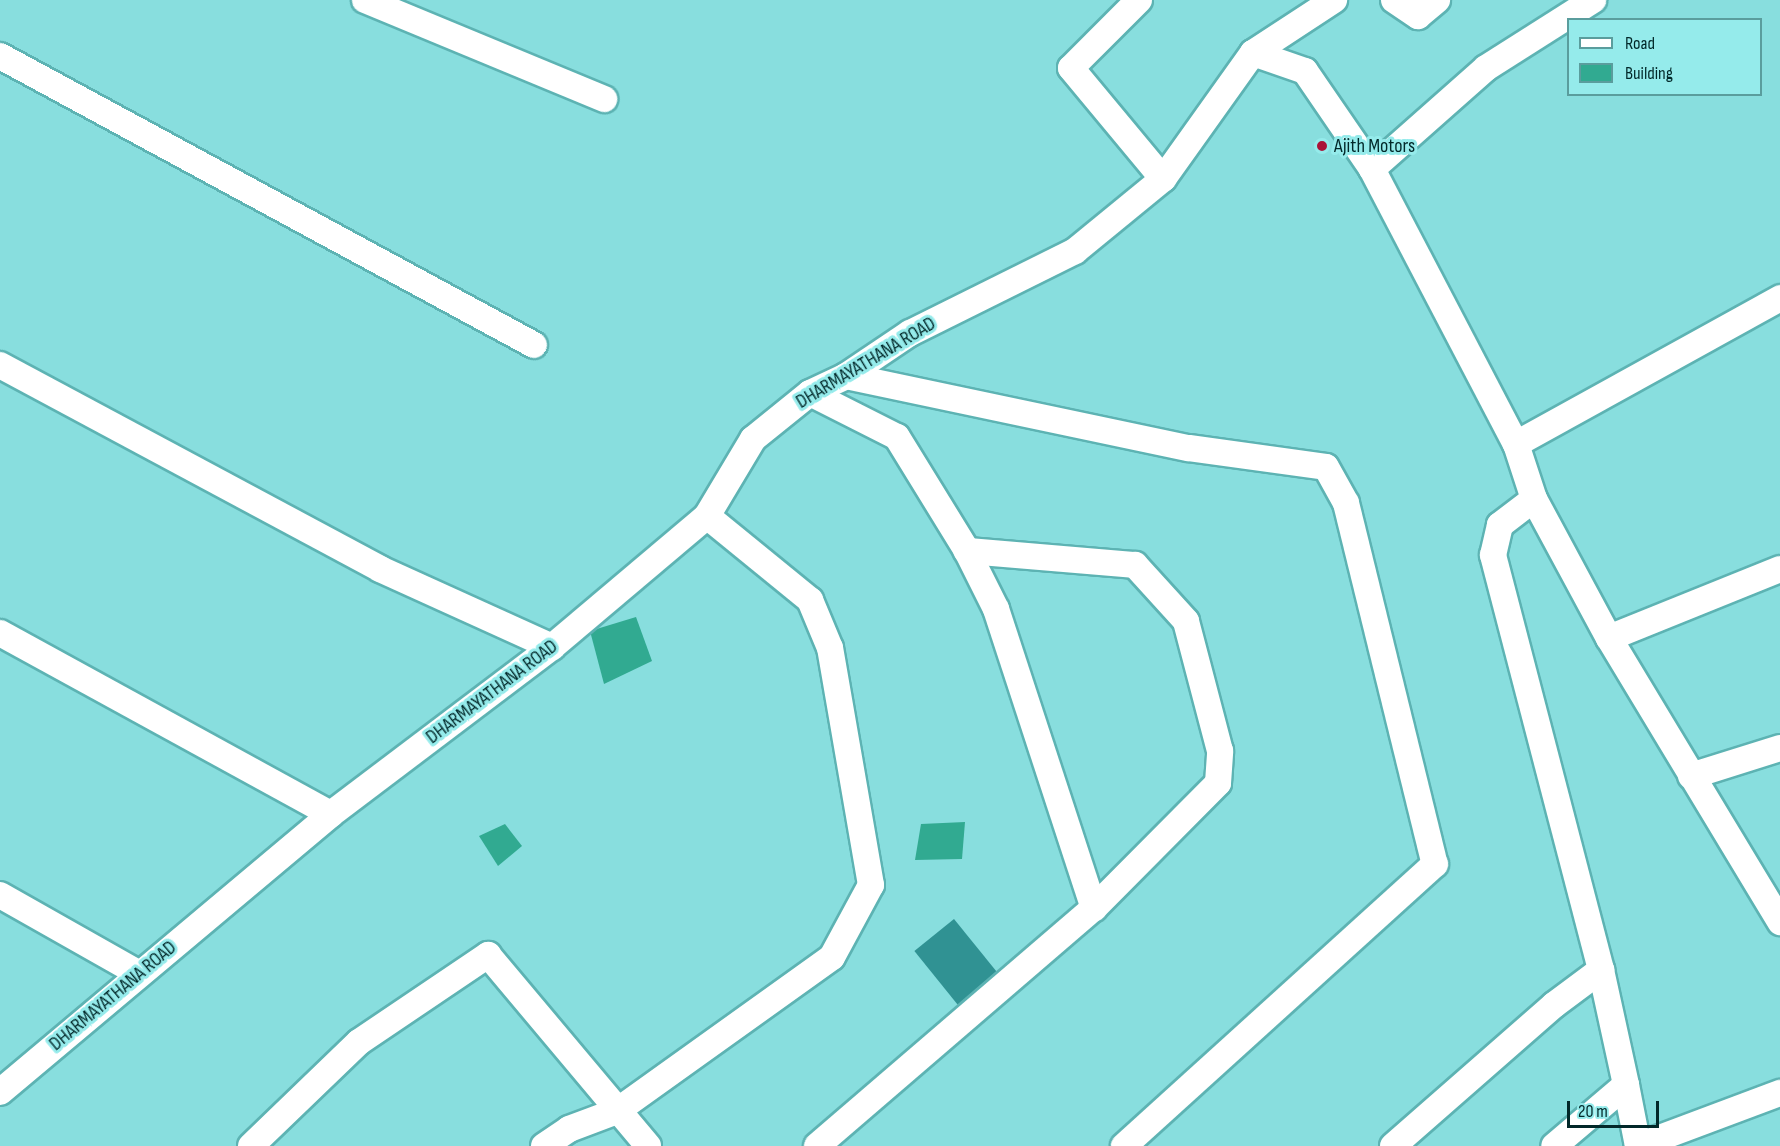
<!DOCTYPE html>
<html>
<head>
<meta charset="utf-8">
<style>
  body { margin:0 }
  #map { position:relative; width:1780px; height:1146px; overflow:hidden; background:#88dede; font-family:"Sofia Sans Condensed",sans-serif }
  div>[style] { position:absolute }
  [style*='--x'] { left:calc(var(--x)*1px); top:calc(var(--y)*1px); width:calc(var(--w)*1px); rotate:calc(var(--a)*1deg) }
  .water>* { inset:0; background:#309293; transform-origin:0 0 }
  .building>* { inset:0; background:#31aa91 }
  .roads { filter:drop-shadow(2px 0 #5db3b3) drop-shadow(-2px 0 #5db3b3) drop-shadow(0 2px #5db3b3) drop-shadow(0 -2px #5db3b3) }
  .street>* { height:26px; margin:-13px; padding:0 13px; transform-origin:13px; border-radius:13px; background:#fff }
  .dots>* { width:16px; height:16px; translate:-50% -50%; box-sizing:border-box; border:3px solid #95ebeb; border-radius:50% }
  span { translate:-50% -50%; white-space:nowrap; text-align:center; line-height:1.15; -webkit-text-stroke:6px #95ebeb; paint-order:stroke }
  .poi-label { font-size:20px; color:#022829 }
  .left { translate:0 -50%; text-align:left }
  .street-label { font-size:20px; color:#022829 }
  .legend { position:absolute; left:1567px; top:18px; width:195px; height:78px; box-sizing:border-box; background:#95ebeb; border:2px solid #5a9d9d; margin:0; padding:8px 10px; list-style:none; font-size:18px; color:#022829 }
  .legend li { display:flex; align-items:center; gap:12px; height:30px }
  .legend b { width:30px; border:2px solid #5a9d9d }
  .scale { position:absolute; left:1567px; top:1101px; width:92px; height:27px; box-sizing:border-box; border:3px solid #022829; border-top:0; padding-left:8px; font-size:18px; line-height:21px; white-space:nowrap; color:#022829; -webkit-text-stroke:4px #95ebeb; paint-order:stroke }
</style>
</head>
<body>
<div id="map">
  <div class="water">
    <i style="left:954px;top:919px;width:75px;height:51px;rotate:51deg"></i>
  </div>
  <div class="building">
    <i style="clip-path:polygon(636px 617px,652px 661px,604px 684px,590px 631px)"></i>
    <i style="clip-path:polygon(965px 822px,962px 859px,915px 860px,921px 824px)"></i>
    <i style="clip-path:polygon(505px 824px,522px 846px,498px 866px,479px 836px)"></i>
  </div>
  <div class="roads">
    <div class="street">
      <i style="--x:365;--y:0;--w:259;--a:22.5"></i>
      <i style="--x:1139;--y:0;--w:96;--a:135"></i>
      <i style="--x:1071;--y:68;--w:144;--a:50.3"></i>
      <i style="--x:1394;--y:0;--w:29;--a:34"></i>
      <i style="--x:1418;--y:16;--w:25;--a:-40"></i>
      <i style="--x:1253;--y:53;--w:97;--a:-33.2"></i>
      <i style="--x:0;--y:56;--w:607;--a:28.42"></i>
      <i style="--x:1372;--y:169;--w:310;--a:62.4"></i>
      <i style="--x:1516;--y:444;--w:58;--a:71.9"></i>
      <i style="--x:1534;--y:499;--w:158;--a:61.7"></i>
      <i style="--x:1609;--y:638;--w:332;--a:58.9"></i>
      <i style="--x:0;--y:365;--w:431;--a:28.2"></i>
      <i style="--x:380;--y:569;--w:189;--a:24.4"></i>
      <i style="--x:846;--y:376;--w:350;--a:11.9"></i>
      <i style="--x:1189;--y:448;--w:138;--a:7.9"></i>
      <i style="--x:1326;--y:467;--w:41;--a:60.9"></i>
      <i style="--x:1346;--y:503;--w:372;--a:76.2"></i>
      <i style="--x:1435;--y:864;--w:420;--a:137.8"></i>
      <i style="--x:810;--y:393;--w:97;--a:26.8"></i>
      <i style="--x:897;--y:437;--w:134;--a:58.4"></i>
      <i style="--x:967;--y:551;--w:65;--a:63.4"></i>
      <i style="--x:996;--y:609;--w:315;--a:71.9"></i>
      <i style="--x:1516;--y:444;--w:302;--a:-28.9"></i>
      <i style="--x:1534;--y:499;--w:43;--a:142.6"></i>
      <i style="--x:1500;--y:525;--w:31;--a:103"></i>
      <i style="--x:1493;--y:555;--w:429;--a:75.4"></i>
      <i style="--x:1601;--y:970;--w:118;--a:77.7"></i>
      <i style="--x:1626;--y:1085;--w:94;--a:139.7"></i>
      <i style="--x:0;--y:633;--w:377;--a:28.7"></i>
      <i style="--x:1609;--y:638;--w:184;--a:-22"></i>
      <i style="--x:1691;--y:776;--w:93;--a:-17.5"></i>
      <i style="--x:0;--y:895;--w:159;--a:29.5"></i>
      <i style="--x:1626;--y:1085;--w:62;--a:78.9"></i>
      <i style="--x:0;--y:1092;--w:432;--a:-40"></i>
      <i style="--x:331;--y:814;--w:277;--a:-37.1"></i>
      <i style="--x:552;--y:647;--w:203;--a:-40.2"></i>
      <i style="--x:707;--y:516;--w:90;--a:-59.1"></i>
      <i style="--x:753;--y:439;--w:73;--a:-38.9"></i>
      <i style="--x:810;--y:393;--w:40;--a:-25"></i>
      <i style="--x:846;--y:376;--w:77;--a:-33.9"></i>
      <i style="--x:910;--y:333;--w:184;--a:-26.4"></i>
      <i style="--x:1075;--y:251;--w:114;--a:-39.3"></i>
      <i style="--x:1163;--y:179;--w:155;--a:-54.5"></i>
      <i style="--x:1253;--y:53;--w:55;--a:19.1"></i>
      <i style="--x:1305;--y:71;--w:119;--a:55.6"></i>
      <i style="--x:1372;--y:169;--w:152;--a:-41.5"></i>
      <i style="--x:1486;--y:68;--w:127;--a:-32.4"></i>
      <i style="--x:251;--y:1146;--w:150;--a:-43.9"></i>
      <i style="--x:359;--y:1042;--w:156;--a:-34"></i>
      <i style="--x:488;--y:955;--w:249;--a:50"></i>
      <i style="--x:544;--y:1146;--w:30;--a:-34"></i>
      <i style="--x:569;--y:1129;--w:51;--a:-20.6"></i>
      <i style="--x:617;--y:1111;--w:264;--a:-35.6"></i>
      <i style="--x:832;--y:957;--w:82;--a:-61.6"></i>
      <i style="--x:871;--y:885;--w:241;--a:-99.8"></i>
      <i style="--x:830;--y:648;--w:52;--a:-112.6"></i>
      <i style="--x:810;--y:600;--w:133;--a:-140.8"></i>
      <i style="--x:817;--y:1146;--w:365;--a:-40.7"></i>
      <i style="--x:1094;--y:908;--w:176;--a:-45.2"></i>
      <i style="--x:1218;--y:783;--w:32;--a:-86"></i>
      <i style="--x:1220;--y:751;--w:134;--a:-104.7"></i>
      <i style="--x:1186;--y:621;--w:76;--a:-132.3"></i>
      <i style="--x:1135;--y:565;--w:169;--a:-175.2"></i>
      <i style="--x:1393;--y:1146;--w:214;--a:-41.2"></i>
      <i style="--x:1554;--y:1005;--w:59;--a:-36.7"></i>
      <i style="--x:1638;--y:1146;--w:152;--a:-20.5"></i>
    </div>
  </div>
  <div class="dots">
    <i style="left:1322px;top:146px;background:#aa1338"></i>
  </div>
  <div class="poi-label">
    <span class="left" style="left:1334px;top:146px">Ajith Motors</span>
  </div>
  <div class="street-label">
    <span style="left:866px;top:363px;rotate:-31deg">DHARMAYATHANA ROAD</span>
    <span style="left:492px;top:692px;rotate:-37deg">DHARMAYATHANA ROAD</span>
    <span style="left:113px;top:996px;rotate:-40deg">DHARMAYATHANA ROAD</span>
  </div>
  <ul class="legend">
  <li><b style="height:8px;background:#fff"></b>Road</li>
  <li><b style="height:16px;background:#31aa91"></b>Building</li>
  </ul>
  <div class="scale">20 m</div>
</div>
</body>
</html>
